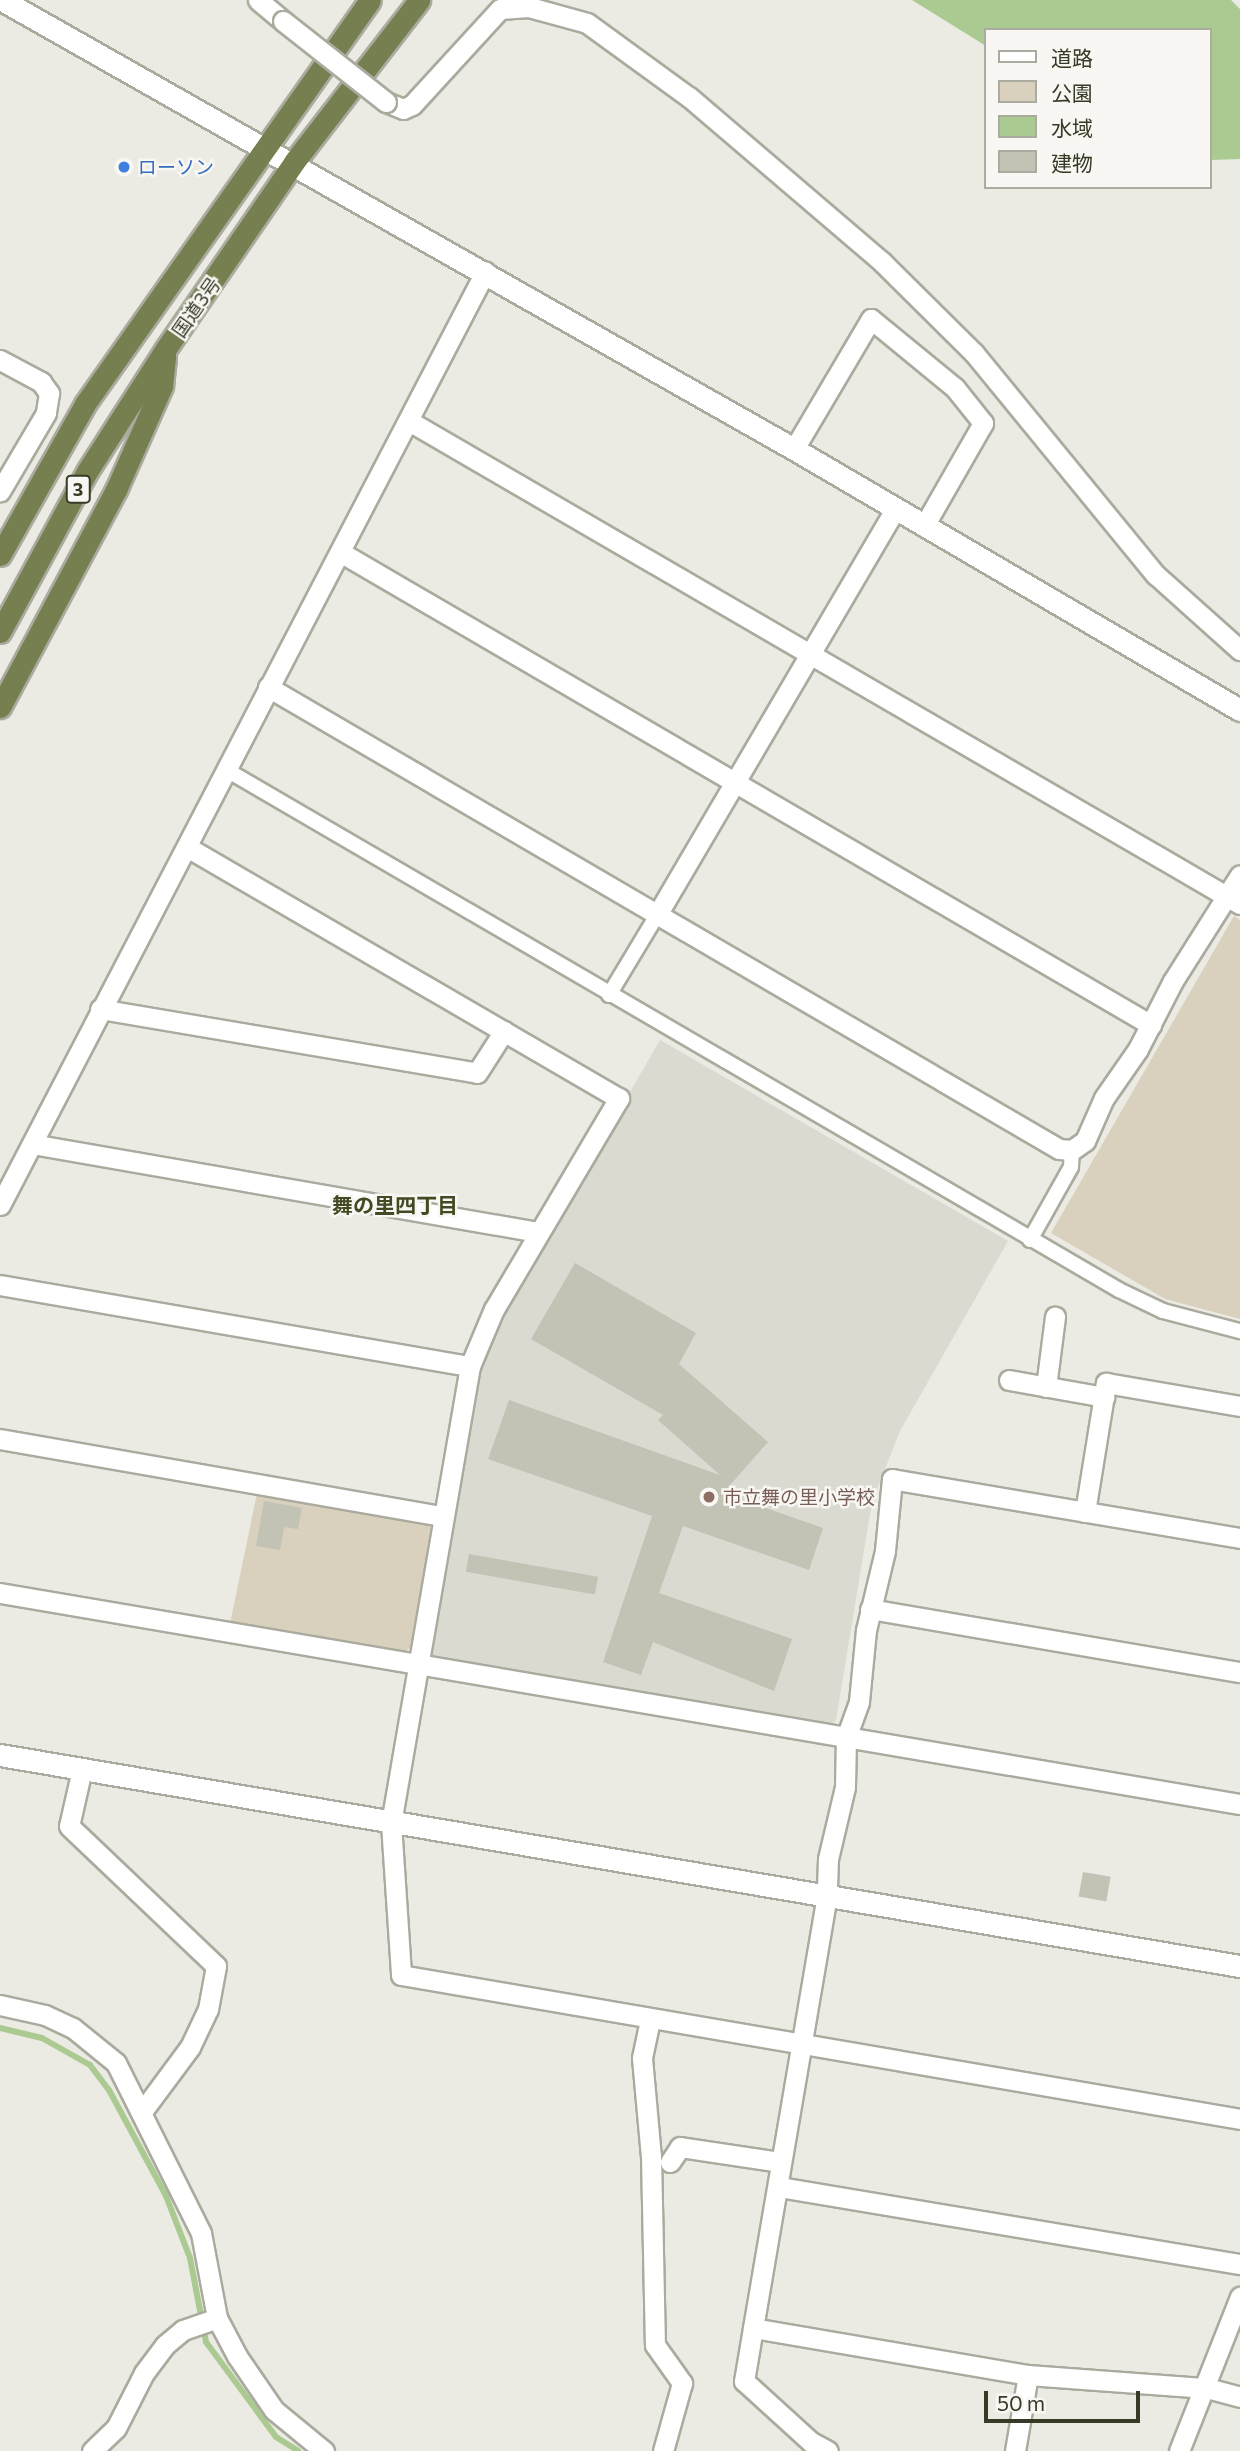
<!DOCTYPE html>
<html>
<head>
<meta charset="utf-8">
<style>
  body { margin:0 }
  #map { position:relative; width:1240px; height:2451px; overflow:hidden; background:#ebeae3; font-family:Commissioner,"Noto Sans JP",sans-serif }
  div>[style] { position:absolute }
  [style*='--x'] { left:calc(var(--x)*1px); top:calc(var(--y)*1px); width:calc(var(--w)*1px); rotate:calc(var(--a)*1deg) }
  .built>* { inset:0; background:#dadad1 }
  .green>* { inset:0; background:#d9d1be }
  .water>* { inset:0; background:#aaca91 }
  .stream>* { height:6px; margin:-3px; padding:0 3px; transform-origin:3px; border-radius:3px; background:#aaca91 }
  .building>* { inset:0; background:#c2c2b5; transform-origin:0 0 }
  .roads { filter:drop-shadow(2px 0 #aaab9e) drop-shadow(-2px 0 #aaab9e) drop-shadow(0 2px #aaab9e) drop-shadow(0 -2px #aaab9e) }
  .pedestrian>* { height:14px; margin:-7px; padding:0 7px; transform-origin:7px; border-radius:7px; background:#fff }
  .minor>* { height:19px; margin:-9.5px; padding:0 9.5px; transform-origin:9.5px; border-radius:9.5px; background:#fff }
  .tertiary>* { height:21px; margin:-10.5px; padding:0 10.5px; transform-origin:10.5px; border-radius:10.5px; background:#fff }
  .trunk>* { height:21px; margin:-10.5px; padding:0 10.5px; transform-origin:10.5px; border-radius:10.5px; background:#767f50 }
  .bridges { filter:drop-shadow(2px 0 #aaab9e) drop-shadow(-2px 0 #aaab9e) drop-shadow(0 2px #aaab9e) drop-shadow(0 -2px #aaab9e) }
  .minor-bridge>* { height:19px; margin:-9.5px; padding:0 9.5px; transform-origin:9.5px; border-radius:9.5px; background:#fff }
  .dots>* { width:19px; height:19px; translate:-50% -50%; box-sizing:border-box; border:4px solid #f8f7f3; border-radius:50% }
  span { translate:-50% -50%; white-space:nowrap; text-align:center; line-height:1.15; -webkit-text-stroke:5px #f8f7f3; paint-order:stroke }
  .shield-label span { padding:2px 5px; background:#f8f7f3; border:2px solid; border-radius:5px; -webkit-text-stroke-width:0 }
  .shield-label { font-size:18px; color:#373a24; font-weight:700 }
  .shop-label { font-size:19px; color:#366cbe }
  .left { translate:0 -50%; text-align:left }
  .street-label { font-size:19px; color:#373a24 }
  .education-label { font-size:19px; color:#785e54 }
  .neighbourhood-label { font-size:21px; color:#434a23; font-weight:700 }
  .legend { position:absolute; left:984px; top:28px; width:228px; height:161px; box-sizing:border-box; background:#f8f7f3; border:2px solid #ababa0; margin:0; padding:9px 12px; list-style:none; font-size:21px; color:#373a24 }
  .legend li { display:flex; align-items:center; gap:14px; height:35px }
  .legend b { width:35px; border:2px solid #ababa0 }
  .scale { position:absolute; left:984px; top:2391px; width:156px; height:32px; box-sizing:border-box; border:4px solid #373a24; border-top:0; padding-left:9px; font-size:21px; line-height:24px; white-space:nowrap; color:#373a24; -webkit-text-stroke:5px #f8f7f3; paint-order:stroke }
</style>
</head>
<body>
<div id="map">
  <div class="built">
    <i style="clip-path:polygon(660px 1040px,1008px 1241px,900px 1431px,872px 1502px,836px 1720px,831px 1724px,435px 1659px,429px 1651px,476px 1383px,486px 1351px,514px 1293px)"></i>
  </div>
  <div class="green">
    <i style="clip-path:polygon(1234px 916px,1240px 920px,1240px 1319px,1165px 1299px,1051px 1233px)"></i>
    <i style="clip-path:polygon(257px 1493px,426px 1522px,431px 1528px,410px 1648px,402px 1653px,230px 1624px)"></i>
  </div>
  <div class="water">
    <i style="clip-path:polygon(912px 0,1231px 0,1240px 9px,1240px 159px,1210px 160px,1210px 30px,986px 30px,986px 46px)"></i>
  </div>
  <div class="stream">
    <i style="--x:0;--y:2028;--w:43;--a:13.4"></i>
    <i style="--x:42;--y:2038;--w:55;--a:29.4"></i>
    <i style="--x:90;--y:2065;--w:31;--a:53"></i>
    <i style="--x:109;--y:2090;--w:120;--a:61.7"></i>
    <i style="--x:166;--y:2196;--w:66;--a:68.8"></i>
    <i style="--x:190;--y:2258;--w:86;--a:79.2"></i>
    <i style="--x:206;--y:2342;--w:118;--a:53.6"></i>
    <i style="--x:276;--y:2437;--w:26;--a:32"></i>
  </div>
  <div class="building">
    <i style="clip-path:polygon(575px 1263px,696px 1333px,679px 1364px,768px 1442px,723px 1493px,823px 1528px,809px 1570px,683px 1526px,659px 1593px,792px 1639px,774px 1691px,653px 1642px,641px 1675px,603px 1662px,652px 1516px,488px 1459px,509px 1400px,720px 1475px,658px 1420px,663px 1415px,531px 1339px)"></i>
    <i style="clip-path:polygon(264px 1501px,302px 1508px,298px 1529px,284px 1527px,280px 1550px,256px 1546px)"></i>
    <i style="left:469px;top:1554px;width:131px;height:18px;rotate:10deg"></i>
    <i style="left:1083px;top:1872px;width:28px;height:25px;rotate:10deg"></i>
  </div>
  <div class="roads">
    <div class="pedestrian">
      <i style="--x:225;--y:769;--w:1035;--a:30.23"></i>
      <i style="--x:1119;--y:1290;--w:49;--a:25.5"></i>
      <i style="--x:1163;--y:1311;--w:80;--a:14.6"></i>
      <i style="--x:609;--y:995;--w:93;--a:-59"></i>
      <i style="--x:1030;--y:1240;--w:84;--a:-60.7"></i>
      <i style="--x:1071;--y:1167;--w:17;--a:-87"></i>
    </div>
    <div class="minor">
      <i style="--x:258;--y:0;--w:33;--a:40"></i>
      <i style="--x:386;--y:102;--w:18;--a:22"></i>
      <i style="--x:403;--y:109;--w:10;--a:-24"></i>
      <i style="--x:412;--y:105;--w:130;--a:-47.5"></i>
      <i style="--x:500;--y:9;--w:29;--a:-4"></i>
      <i style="--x:529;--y:7;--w:60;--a:15.4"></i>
      <i style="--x:587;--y:23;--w:126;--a:36"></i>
      <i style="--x:689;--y:97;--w:254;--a:40.5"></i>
      <i style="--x:882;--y:262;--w:129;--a:44.7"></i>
      <i style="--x:974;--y:353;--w:287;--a:50.7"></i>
      <i style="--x:1156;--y:575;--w:113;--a:41.8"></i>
      <i style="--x:0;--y:360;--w:47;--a:28.2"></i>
      <i style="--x:41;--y:382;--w:14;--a:54"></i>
      <i style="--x:49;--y:393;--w:20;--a:99"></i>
      <i style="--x:46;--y:413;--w:91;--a:120.5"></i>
      <i style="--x:409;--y:421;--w:961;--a:30.17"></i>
      <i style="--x:794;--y:449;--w:151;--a:-59.4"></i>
      <i style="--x:871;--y:319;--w:109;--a:39.4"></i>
      <i style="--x:955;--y:388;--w:45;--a:51.3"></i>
      <i style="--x:983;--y:423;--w:119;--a:119.8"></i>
      <i style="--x:340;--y:552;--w:939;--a:30.25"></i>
      <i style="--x:268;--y:687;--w:916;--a:30.29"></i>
      <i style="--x:1059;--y:1149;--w:13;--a:4"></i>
      <i style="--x:1072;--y:1150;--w:16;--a:-35"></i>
      <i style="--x:1085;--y:1141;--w:47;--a:-66.2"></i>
      <i style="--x:1104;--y:1098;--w:60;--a:-55.2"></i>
      <i style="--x:1138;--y:1049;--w:76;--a:-62.8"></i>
      <i style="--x:1173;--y:981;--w:125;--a:-57.7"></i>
      <i style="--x:187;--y:847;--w:500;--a:30.2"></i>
      <i style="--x:619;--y:1098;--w:245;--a:120.6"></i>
      <i style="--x:494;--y:1309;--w:62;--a:112.8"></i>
      <i style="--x:470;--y:1366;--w:464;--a:99.8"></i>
      <i style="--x:391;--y:1823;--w:152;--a:86.2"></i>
      <i style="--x:401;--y:1975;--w:851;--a:9.74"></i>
      <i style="--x:657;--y:915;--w:471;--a:-59.6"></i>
      <i style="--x:100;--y:1009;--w:382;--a:9.6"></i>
      <i style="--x:477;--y:1073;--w:50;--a:-57.3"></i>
      <i style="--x:32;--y:1144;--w:514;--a:9.87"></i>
      <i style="--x:0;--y:1205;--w:1052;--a:-62.53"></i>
      <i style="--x:0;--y:1285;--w:477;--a:9.8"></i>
      <i style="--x:1009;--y:1380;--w:97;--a:10.1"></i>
      <i style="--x:1046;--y:1387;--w:71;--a:-82.7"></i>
      <i style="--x:0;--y:1439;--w:450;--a:9.9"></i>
      <i style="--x:1085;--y:1512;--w:131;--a:-80.8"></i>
      <i style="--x:1106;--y:1383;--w:136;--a:9.7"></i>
      <i style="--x:1240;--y:1538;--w:353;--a:-170.4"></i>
      <i style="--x:892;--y:1479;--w:72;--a:95.6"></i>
      <i style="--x:885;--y:1551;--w:81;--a:103.5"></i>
      <i style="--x:866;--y:1630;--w:72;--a:95.6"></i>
      <i style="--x:859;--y:1702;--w:38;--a:110"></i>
      <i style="--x:846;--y:1738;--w:49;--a:91.2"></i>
      <i style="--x:845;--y:1787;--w:74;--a:103.3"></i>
      <i style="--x:828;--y:1859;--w:36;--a:92"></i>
      <i style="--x:827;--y:1895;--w:439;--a:99.7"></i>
      <i style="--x:753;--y:2328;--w:279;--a:9.7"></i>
      <i style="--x:1028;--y:2375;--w:179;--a:4.2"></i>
      <i style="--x:1207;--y:2388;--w:34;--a:15"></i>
      <i style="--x:0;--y:1593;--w:1258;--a:9.66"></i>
      <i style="--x:870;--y:1609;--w:375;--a:9.7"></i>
      <i style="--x:82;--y:1769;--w:58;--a:102.8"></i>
      <i style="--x:69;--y:1826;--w:203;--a:43.6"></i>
      <i style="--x:216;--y:1966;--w:44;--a:100.5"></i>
      <i style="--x:208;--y:2009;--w:42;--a:115.3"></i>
      <i style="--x:190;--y:2047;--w:82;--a:126.6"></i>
      <i style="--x:0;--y:2005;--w:46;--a:12.5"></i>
      <i style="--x:45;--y:2015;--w:31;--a:25"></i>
      <i style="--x:73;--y:2028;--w:55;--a:39.1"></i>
      <i style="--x:116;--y:2063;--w:190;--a:63.4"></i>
      <i style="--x:201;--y:2233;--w:86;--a:79.3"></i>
      <i style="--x:217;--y:2318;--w:43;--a:62.2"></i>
      <i style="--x:237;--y:2356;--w:65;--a:55.6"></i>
      <i style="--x:274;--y:2410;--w:65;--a:39.4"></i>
      <i style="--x:650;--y:2020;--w:39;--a:102"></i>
      <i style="--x:642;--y:2058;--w:98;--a:84.8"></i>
      <i style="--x:651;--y:2156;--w:189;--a:88.8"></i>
      <i style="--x:655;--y:2345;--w:47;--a:54.6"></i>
      <i style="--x:682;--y:2383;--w:71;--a:105.6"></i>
      <i style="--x:670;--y:2162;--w:18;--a:-56"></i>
      <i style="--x:680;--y:2147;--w:101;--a:8.5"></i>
      <i style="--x:779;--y:2187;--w:467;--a:9.5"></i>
      <i style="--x:753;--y:2328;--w:54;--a:99.6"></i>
      <i style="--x:744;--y:2381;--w:91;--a:42.3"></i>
      <i style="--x:811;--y:2442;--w:19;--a:28"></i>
      <i style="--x:92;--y:2451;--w:33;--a:-44"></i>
      <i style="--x:116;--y:2428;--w:62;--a:-63"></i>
      <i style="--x:144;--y:2373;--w:35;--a:-53"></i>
      <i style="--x:165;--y:2345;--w:23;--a:-40"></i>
      <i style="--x:183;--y:2330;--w:36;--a:-19"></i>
      <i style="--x:1015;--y:2451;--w:77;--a:-80.3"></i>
      <i style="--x:1179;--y:2451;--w:166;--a:-68.4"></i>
    </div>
    <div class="tertiary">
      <i style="--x:2;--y:0;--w:910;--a:29.55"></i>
      <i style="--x:794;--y:449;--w:517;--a:30.34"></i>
      <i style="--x:0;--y:1755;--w:1258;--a:9.66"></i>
    </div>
    <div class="trunk">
      <i style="--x:0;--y:555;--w:173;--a:-60.6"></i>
      <i style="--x:85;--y:404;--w:494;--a:-54.8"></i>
      <i style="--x:0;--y:632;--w:184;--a:-61.5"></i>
      <i style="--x:88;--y:470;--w:143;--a:-57.3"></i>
      <i style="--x:165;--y:350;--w:228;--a:-55.5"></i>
      <i style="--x:294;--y:162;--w:205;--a:-52.3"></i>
      <i style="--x:0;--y:707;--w:246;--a:-61.9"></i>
      <i style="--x:116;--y:490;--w:114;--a:-66.1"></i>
      <i style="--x:162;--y:386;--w:30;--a:-84"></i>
    </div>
  </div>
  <div class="bridges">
    <div class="minor-bridge">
      <i style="--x:283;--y:21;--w:131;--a:38.2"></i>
    </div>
  </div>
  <div class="dots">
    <i style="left:124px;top:167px;background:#3f7fe0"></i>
    <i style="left:709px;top:1497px;background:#8d6e63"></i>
  </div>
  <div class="shield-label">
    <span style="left:78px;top:489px">3</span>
  </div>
  <div class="shop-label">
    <span class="left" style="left:138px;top:167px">ローソン</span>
  </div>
  <div class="street-label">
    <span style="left:196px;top:307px;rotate:-55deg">国道3号</span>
  </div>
  <div class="education-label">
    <span class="left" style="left:723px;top:1497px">市立舞の里小学校</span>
  </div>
  <div class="neighbourhood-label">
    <span style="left:395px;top:1205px">舞の里四丁目</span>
  </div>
  <ul class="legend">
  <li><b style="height:9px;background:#fff"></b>道路</li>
  <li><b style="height:19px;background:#d9d1be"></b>公園</li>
  <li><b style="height:19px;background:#aaca91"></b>水域</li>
  <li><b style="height:19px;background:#c2c2b5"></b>建物</li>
  </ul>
  <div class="scale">50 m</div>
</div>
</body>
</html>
